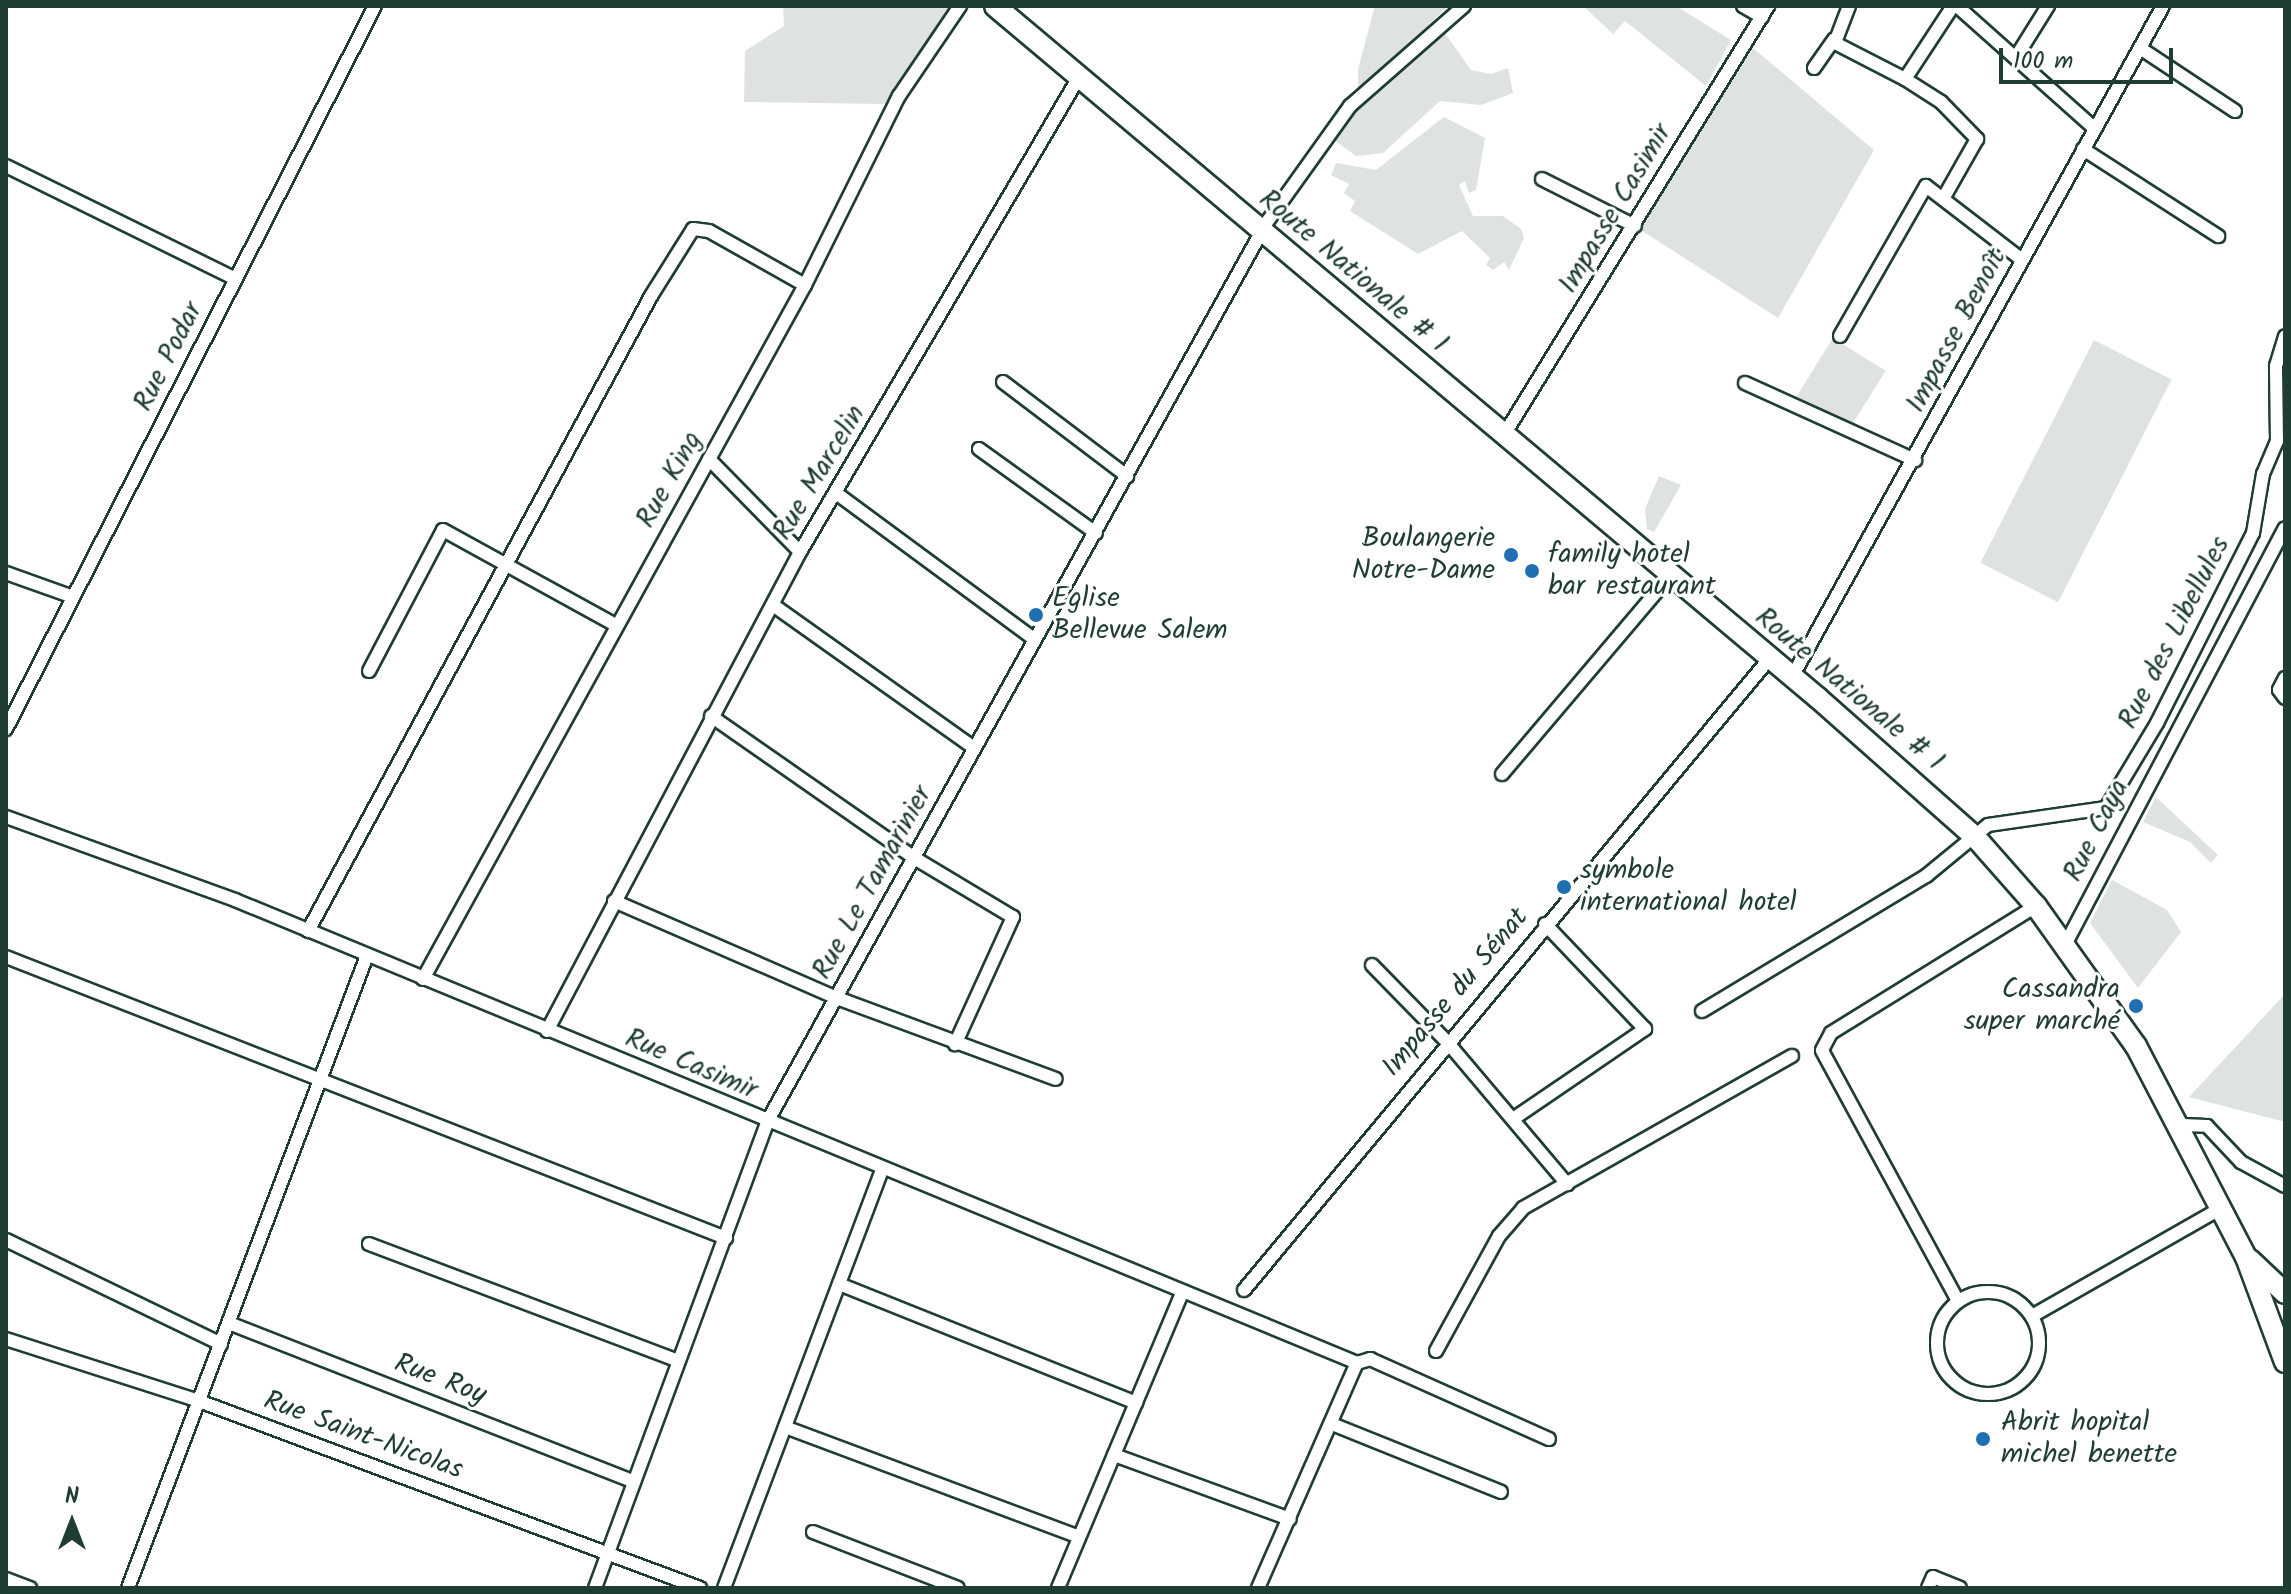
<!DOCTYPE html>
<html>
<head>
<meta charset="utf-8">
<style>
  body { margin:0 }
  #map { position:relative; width:2291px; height:1594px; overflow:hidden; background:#fff; font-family:Kalam,sans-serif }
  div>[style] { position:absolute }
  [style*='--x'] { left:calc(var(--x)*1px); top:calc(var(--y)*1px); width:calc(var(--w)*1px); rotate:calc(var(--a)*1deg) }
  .green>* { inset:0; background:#dee3e2; transform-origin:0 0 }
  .roads { filter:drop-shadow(2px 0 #1f3d34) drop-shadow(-2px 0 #1f3d34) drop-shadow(0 2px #1f3d34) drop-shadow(0 -2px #1f3d34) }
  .minor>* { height:12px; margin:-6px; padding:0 6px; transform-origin:6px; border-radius:6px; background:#fff }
  .minor>.ring { margin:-6px; padding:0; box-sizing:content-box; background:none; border:12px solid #fff; border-radius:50% }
  .primary>* { height:20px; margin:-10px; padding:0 10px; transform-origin:10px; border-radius:10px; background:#fff }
  .dots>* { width:22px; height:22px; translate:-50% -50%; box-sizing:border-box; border:4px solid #fff; border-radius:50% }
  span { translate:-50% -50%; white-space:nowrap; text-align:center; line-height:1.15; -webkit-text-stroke:6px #fff; paint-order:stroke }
  .street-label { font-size:28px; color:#1f3d34 }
  .poi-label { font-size:28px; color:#1f3d34 }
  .right { translate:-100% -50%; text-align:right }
  .left { translate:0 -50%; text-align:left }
  .frame { position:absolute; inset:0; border:8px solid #1f3d34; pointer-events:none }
  .north { position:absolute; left:32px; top:1482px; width:80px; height:80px; -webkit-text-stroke:6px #fff; paint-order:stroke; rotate:0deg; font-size:22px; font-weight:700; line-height:32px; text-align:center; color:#1f3d34 }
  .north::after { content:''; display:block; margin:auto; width:28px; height:36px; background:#1f3d34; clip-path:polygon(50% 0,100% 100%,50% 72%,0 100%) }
  .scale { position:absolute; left:1999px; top:48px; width:174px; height:36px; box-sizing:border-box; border:4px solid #1f3d34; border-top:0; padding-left:10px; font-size:24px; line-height:28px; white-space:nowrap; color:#1f3d34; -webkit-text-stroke:6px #fff; paint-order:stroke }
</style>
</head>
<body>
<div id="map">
  <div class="green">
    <i style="clip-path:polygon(783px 6px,949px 6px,885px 104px,744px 102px,745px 51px,784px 26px)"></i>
    <i style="clip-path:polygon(1375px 6px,1448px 6px,1358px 93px,1358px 69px)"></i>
    <i style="clip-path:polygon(1583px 6px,1676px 6px,1731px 40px,1706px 86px,1625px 21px,1613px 34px)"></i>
    <i style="clip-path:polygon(1442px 29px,1471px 70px,1491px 74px,1508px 68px,1513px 93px,1481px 105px,1440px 101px,1383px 153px,1356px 156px,1334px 140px,1355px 108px)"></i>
    <i style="clip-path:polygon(1753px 48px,1874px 150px,1778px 318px,1639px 229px)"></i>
    <i style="clip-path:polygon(1444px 117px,1485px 138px,1476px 190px,1469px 193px,1465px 181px,1459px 185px,1473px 216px,1503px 216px,1521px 229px,1524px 238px,1509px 270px,1504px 262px,1493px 270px,1486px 265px,1490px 258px,1462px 231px,1418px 254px,1350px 211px,1355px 201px,1344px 193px,1349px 184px,1331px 175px,1336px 163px,1376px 170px)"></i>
    <i style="left:1833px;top:338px;width:62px;height:72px;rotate:32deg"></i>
    <i style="left:2094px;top:340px;width:87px;height:250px;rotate:27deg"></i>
    <i style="clip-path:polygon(1659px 476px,1681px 485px,1654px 532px,1647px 529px,1645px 509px)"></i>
    <i style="clip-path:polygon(2156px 797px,2218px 855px,2211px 863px,2190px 842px,2143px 822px)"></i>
    <i style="clip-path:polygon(2112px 880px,2167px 910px,2181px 932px,2138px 988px,2090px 923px)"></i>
    <i style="clip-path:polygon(2285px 994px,2285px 1122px,2189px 1097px)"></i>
  </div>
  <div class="roads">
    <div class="minor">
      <i style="--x:1743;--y:6;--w:22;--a:30"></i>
      <i style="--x:1849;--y:6;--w:40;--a:111"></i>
      <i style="--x:1835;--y:43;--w:79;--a:27.2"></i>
      <i style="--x:1905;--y:79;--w:87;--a:-56.7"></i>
      <i style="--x:1957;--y:6;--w:185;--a:41.7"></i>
      <i style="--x:2140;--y:48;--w:114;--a:33.6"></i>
      <i style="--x:2018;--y:54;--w:57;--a:-58"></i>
      <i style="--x:1814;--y:68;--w:35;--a:-55"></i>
      <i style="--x:1905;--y:79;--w:43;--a:32.6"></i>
      <i style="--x:1941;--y:102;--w:52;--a:45.8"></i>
      <i style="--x:1977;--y:139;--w:67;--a:119.6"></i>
      <i style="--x:2083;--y:149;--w:161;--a:32.8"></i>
      <i style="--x:6;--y:166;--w:256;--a:26.2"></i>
      <i style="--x:1542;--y:179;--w:104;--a:26.8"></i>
      <i style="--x:1840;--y:336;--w:173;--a:-60.2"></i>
      <i style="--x:1926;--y:186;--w:121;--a:37.6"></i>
      <i style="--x:1003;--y:382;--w:156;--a:37.2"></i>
      <i style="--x:1745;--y:383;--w:187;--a:24.4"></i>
      <i style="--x:1504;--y:435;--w:504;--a:-58.39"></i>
      <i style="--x:979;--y:449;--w:144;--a:35.7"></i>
      <i style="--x:709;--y:459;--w:130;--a:45.6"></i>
      <i style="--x:836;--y:493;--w:246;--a:36.4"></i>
      <i style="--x:6;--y:573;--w:71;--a:19.7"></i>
      <i style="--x:773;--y:605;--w:247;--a:35.4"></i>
      <i style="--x:369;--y:671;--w:159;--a:-62.3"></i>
      <i style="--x:443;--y:530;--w:197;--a:28.8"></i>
      <i style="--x:1792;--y:677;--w:767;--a:-61.06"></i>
      <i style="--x:2285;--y:678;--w:13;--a:117"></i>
      <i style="--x:2279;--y:690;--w:10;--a:53"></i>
      <i style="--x:711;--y:716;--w:250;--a:34.9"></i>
      <i style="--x:916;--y:859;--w:113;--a:30.9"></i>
      <i style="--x:1013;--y:917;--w:140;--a:114.5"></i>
      <i style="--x:6;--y:729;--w:812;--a:-62.96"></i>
      <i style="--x:1502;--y:774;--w:261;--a:-49.7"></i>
      <i style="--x:6;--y:817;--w:244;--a:19.9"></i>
      <i style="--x:235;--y:900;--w:1214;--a:22.42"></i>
      <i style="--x:614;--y:901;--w:243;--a:23.5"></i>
      <i style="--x:837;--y:998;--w:233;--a:20.3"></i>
      <i style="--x:308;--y:931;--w:722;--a:-61.62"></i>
      <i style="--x:651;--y:296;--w:79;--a:-57.9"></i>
      <i style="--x:693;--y:229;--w:16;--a:7"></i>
      <i style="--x:709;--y:231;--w:110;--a:29.4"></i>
      <i style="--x:2065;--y:945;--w:471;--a:-62.2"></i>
      <i style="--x:6;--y:957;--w:773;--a:21.32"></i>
      <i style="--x:1372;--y:965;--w:109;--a:45.7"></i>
      <i style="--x:1448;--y:1043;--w:185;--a:49.8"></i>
      <i style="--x:423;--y:979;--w:792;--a:-61.17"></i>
      <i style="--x:805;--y:285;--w:211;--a:-63.6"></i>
      <i style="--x:899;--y:96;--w:109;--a:-55.9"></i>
      <i style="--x:1702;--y:1011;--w:262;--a:-31.1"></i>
      <i style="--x:1926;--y:876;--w:80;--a:-39.4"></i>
      <i style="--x:1988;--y:825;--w:119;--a:-8.2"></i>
      <i style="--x:2106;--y:808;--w:99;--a:-59"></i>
      <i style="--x:2157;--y:723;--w:213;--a:-63.2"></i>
      <i style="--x:2253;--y:533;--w:60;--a:-80.4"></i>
      <i style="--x:2263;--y:474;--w:36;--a:-67"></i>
      <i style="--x:2277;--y:441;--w:75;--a:-90.8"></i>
      <i style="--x:2276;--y:366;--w:31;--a:-73"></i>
      <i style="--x:547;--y:1031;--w:542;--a:-62.16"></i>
      <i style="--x:800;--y:552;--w:551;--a:-59.57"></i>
      <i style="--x:1513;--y:1119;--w:160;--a:-34.3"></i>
      <i style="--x:1645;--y:1029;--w:145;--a:-133.6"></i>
      <i style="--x:2182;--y:1125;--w:25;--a:2"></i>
      <i style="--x:2207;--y:1126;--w:50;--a:46.6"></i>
      <i style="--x:2241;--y:1162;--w:50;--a:28.6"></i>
      <i style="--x:6;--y:1240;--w:239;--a:25.8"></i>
      <i style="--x:369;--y:1244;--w:331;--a:20.7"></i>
      <i style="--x:839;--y:1284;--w:320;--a:21.8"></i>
      <i style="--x:1244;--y:1290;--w:822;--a:-50.23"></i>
      <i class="ring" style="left:1937px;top:1292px;width:90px;height:90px"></i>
      <i style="--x:1958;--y:1301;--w:285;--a:-118.5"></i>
      <i style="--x:1822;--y:1050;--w:19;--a:-62"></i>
      <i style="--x:1831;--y:1033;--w:241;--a:-31.8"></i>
      <i style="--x:2032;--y:1316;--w:220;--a:-29.7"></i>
      <i style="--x:229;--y:1323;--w:435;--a:21.4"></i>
      <i style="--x:6;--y:1339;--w:203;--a:17.8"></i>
      <i style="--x:199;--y:1401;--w:535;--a:20.47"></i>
      <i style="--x:1436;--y:1351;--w:131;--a:-61.3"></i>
      <i style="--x:1499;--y:1236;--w:37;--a:-49"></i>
      <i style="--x:1523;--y:1208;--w:309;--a:-29.5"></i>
      <i style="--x:1357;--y:1363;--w:14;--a:-17"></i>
      <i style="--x:1370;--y:1359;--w:196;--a:24.1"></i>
      <i style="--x:1332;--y:1424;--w:182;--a:21.9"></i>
      <i style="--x:785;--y:1427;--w:314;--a:20.5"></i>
      <i style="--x:1114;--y:1455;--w:187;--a:20"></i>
      <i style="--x:813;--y:1532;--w:155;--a:21.1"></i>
      <i style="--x:6;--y:1579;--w:26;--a:21"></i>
      <i style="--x:128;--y:1588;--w:673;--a:-69.3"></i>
      <i style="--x:595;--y:1588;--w:497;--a:-69.7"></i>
      <i style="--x:767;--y:1122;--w:1030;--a:-60.95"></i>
      <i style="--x:1267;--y:222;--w:143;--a:-54.4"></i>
      <i style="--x:1350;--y:106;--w:152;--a:-41.3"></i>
      <i style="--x:724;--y:1588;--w:447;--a:-69.3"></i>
      <i style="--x:1058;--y:1588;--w:317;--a:-67.2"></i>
      <i style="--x:1258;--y:1588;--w:246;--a:-66.3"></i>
      <i style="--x:1928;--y:1588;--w:12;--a:-66"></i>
      <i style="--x:1933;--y:1577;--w:29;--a:22"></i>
    </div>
    <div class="primary">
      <i style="--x:995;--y:6;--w:1075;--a:40.06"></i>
      <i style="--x:1818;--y:698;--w:211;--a:41.5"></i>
      <i style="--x:1976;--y:838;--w:91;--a:48.6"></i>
      <i style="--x:2036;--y:906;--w:172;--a:54.5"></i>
      <i style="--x:2136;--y:1046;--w:238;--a:62.5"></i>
      <i style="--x:2246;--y:1257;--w:112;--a:69.6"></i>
      <i style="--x:2250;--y:1260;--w:48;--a:43.3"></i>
    </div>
  </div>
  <div class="dots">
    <i style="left:1511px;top:555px;background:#1f6fb2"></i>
    <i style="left:1532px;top:571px;background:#1f6fb2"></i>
    <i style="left:1036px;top:615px;background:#1f6fb2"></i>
    <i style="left:1564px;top:887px;background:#1f6fb2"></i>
    <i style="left:2136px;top:1006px;background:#1f6fb2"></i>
    <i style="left:1983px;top:1439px;background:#1f6fb2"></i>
  </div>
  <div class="street-label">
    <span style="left:1616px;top:209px;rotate:-59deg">Impasse Casimir</span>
    <span style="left:1353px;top:272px;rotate:40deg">Route Nationale # 1</span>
    <span style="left:1957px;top:331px;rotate:-62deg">Impasse Benoît</span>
    <span style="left:169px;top:357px;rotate:-63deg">Rue Podar</span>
    <span style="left:820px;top:473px;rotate:-59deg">Rue Marcelin</span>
    <span style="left:670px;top:480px;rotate:-61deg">Rue King</span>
    <span style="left:2175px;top:633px;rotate:-63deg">Rue des Libellules</span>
    <span style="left:1849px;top:690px;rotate:40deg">Route Nationale # 1</span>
    <span style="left:2097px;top:831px;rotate:-63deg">Rue Caya</span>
    <span style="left:873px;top:883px;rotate:-61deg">Rue Le Tamarinier</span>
    <span style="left:1456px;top:993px;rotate:-50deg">Impasse du Sénat</span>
    <span style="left:691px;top:1065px;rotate:23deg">Rue Casimir</span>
    <span style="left:440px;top:1380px;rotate:21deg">Rue Roy</span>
    <span style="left:363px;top:1436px;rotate:20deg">Rue Saint-Nicolas</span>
  </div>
  <div class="poi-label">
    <span class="right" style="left:1495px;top:555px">Boulangerie<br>Notre-Dame</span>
    <span class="left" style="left:1548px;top:571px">family hotel<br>bar restaurant</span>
    <span class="left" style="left:1052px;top:615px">Eglise<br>Bellevue Salem</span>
    <span class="left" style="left:1580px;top:887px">symbole<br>international hotel</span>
    <span class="right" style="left:2120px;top:1006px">Cassandra<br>super marché</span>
    <span class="left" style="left:2001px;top:1439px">Abrit hopital<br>michel benette</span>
  </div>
  <div class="frame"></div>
  <div class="north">N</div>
  <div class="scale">100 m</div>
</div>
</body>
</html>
